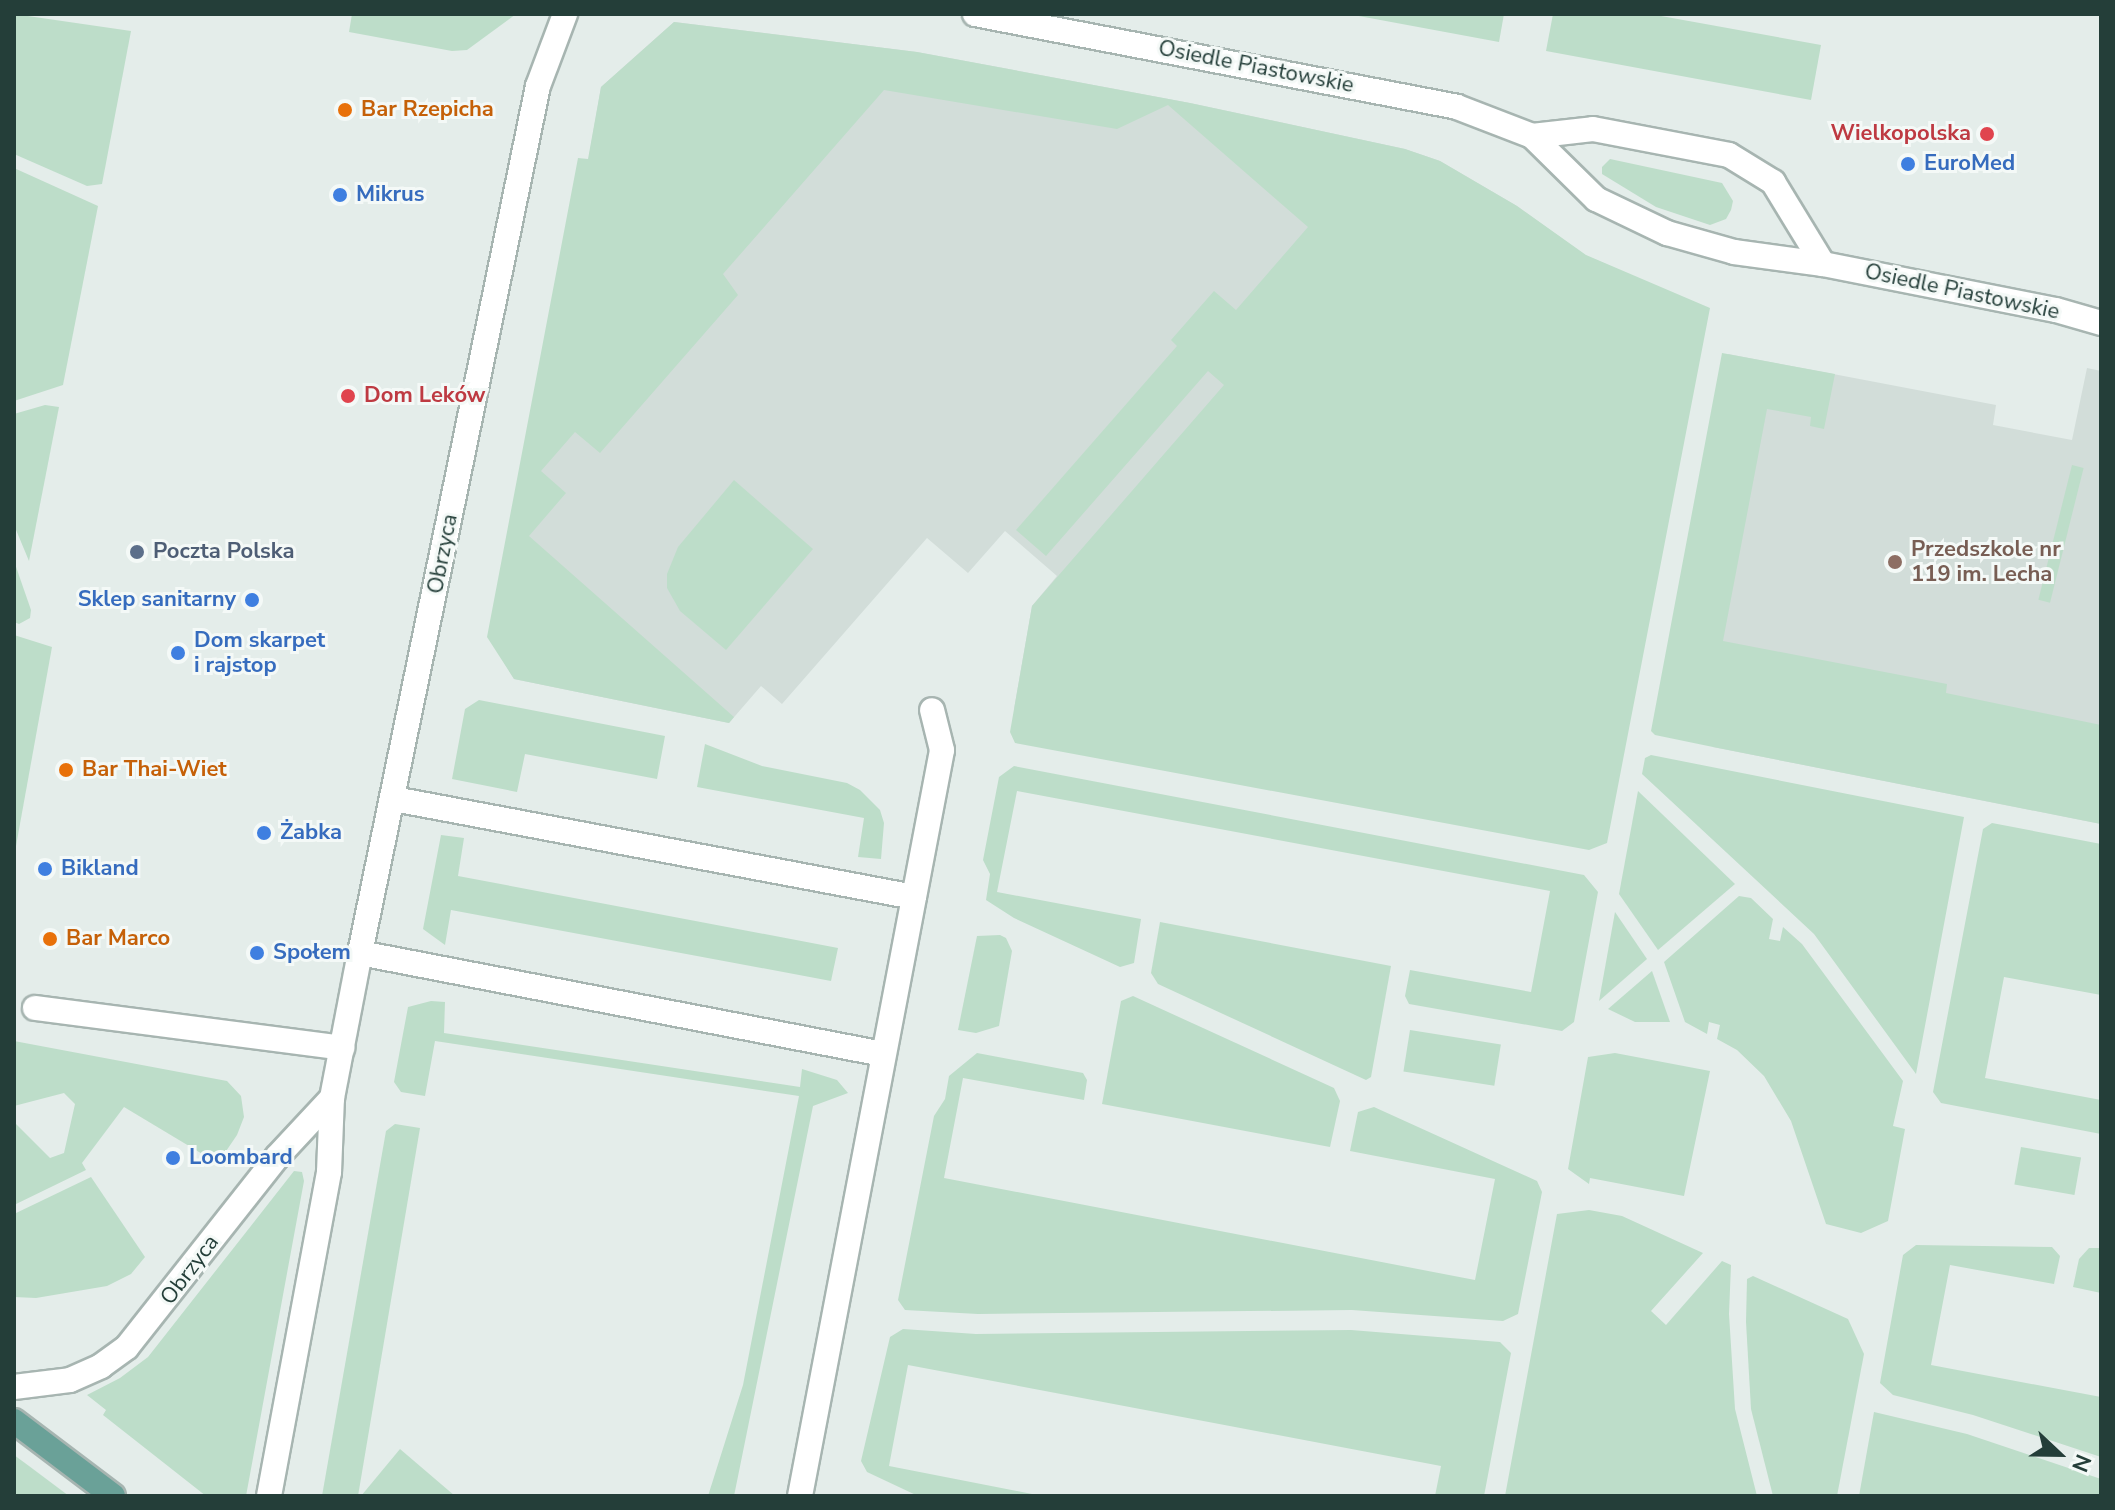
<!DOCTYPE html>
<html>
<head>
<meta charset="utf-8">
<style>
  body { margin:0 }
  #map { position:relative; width:2115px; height:1510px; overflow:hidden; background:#e4edea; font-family:"Nunito Sans",sans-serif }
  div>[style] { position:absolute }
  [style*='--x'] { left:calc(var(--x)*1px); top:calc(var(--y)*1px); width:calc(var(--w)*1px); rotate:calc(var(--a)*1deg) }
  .built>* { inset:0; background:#d2ddd9 }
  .green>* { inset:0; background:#bdddc9; transform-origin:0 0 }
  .roads { filter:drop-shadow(2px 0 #a7b5b1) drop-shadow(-2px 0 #a7b5b1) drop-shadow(0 2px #a7b5b1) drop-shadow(0 -2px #a7b5b1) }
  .minor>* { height:24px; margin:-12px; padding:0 12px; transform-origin:12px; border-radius:12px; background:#fff }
  .major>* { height:24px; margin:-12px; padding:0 12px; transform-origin:12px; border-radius:12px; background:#6aa198 }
  .dots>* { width:22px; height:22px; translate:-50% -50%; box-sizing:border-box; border:4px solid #f4f9f7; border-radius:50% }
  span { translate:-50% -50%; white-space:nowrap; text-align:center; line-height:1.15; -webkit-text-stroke:6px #f4f9f7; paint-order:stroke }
  .street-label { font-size:22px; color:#243e39 }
  .food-label { font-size:22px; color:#c56008; font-weight:700 }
  .left { translate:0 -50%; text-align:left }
  .health-label { font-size:22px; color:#be3a42; font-weight:700 }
  .right { translate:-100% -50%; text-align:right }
  .shop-label { font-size:22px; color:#366cbe; font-weight:700 }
  .education-label { font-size:22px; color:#785e54; font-weight:700 }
  .service-label { font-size:22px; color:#4e5e75; font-weight:700 }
  .frame { position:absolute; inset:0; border:16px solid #243e39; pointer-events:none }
  .north { position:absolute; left:2019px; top:1414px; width:80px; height:80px; -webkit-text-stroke:6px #f4f9f7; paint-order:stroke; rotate:112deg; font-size:22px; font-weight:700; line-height:32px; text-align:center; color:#243e39 }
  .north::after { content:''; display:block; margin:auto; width:28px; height:36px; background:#243e39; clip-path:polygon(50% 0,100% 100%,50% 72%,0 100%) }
</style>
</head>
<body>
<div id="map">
  <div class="built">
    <i style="clip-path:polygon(674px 22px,917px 52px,1190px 103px,1405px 149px,1440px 161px,1517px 206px,1585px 255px,1693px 302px,1014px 709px,1032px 606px,1057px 576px,1005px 531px,968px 573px,927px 538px,782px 704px,761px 686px,729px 723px,514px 679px,502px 659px,601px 87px)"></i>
    <i style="clip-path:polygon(1728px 354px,1996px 405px,1993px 425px,2072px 440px,2087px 368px,2101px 371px,2101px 824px,1713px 747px)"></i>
  </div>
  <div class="green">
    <i style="clip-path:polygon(14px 14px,131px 31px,102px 184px,87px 186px,14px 154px)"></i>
    <i style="clip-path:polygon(352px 14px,516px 14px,467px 50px,452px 51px,349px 32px)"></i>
    <i style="clip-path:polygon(1348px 14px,1504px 14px,1499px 42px)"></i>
    <i style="clip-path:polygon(1553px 14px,1650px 14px,1821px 45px,1811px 100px,1546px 51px)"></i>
    <i style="clip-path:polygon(674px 22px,917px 52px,1190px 103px,1405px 149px,1440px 161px,1517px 206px,1586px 255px,1710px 308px,1607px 843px,1589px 850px,1015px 743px,1010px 732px,1032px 606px,1224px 385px,1208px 371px,1046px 556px,1016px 530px,1177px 346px,1171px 340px,1214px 291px,1236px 310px,1308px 227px,1168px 105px,1117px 129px,884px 90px,723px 274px,738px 295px,600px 453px,575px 432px,541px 471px,566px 493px,529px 536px,734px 717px,729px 723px,514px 679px,487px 637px,578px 158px,588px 159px,601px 87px)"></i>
    <i style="clip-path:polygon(1610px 159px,1722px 183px,1733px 201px,1731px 210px,1726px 219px,1710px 225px,1656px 207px,1602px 174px,1602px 167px)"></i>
    <i style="clip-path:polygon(14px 168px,98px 206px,63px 385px,14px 401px)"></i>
    <i style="clip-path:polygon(1722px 353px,1835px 374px,1824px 429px,1810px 426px,1811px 417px,1767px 409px,1723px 641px,1947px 684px,1946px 693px,2101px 725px,2101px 824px,1713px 747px,1655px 735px,1651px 731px)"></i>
    <i style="clip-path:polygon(45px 405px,59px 407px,29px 561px,14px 525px,14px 414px)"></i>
    <i style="left:2072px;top:465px;width:12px;height:139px;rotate:14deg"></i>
    <i style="clip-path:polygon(734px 480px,813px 549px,726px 650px,680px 611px,667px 588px,667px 574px,678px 547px)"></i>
    <i style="clip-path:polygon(14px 561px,31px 610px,30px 618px,19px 624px,14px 622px)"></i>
    <i style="clip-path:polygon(14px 635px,52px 647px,14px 857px)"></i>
    <i style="clip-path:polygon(479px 700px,665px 736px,657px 779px,525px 754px,517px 792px,452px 779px,465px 709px)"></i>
    <i style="clip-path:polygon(705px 744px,762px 766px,847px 783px,860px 790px,880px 810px,884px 823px,881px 859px,858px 857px,864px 818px,697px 787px)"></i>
    <i style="clip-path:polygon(1651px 755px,1964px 817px,1916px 1074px,1814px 934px,1642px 774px,1645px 758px)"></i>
    <i style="clip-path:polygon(1014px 766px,1584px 875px,1598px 892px,1574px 1022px,1562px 1031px,1409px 1004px,1405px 996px,1410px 970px,1531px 992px,1550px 891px,1017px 791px,997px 892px,1141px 919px,1134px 963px,1120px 967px,1014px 918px,986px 900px,990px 874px,983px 860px,999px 777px)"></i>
    <i style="clip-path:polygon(1638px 791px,1735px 884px,1658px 950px,1619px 894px)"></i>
    <i style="clip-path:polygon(1992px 823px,2101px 844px,2101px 995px,2004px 977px,1985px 1078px,2101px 1100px,2101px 1134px,1941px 1103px,1933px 1092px,1983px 829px)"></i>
    <i style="clip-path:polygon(441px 835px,464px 838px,458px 876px,838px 948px,831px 981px,451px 910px,445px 945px,423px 929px)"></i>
    <i style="clip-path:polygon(1739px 896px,1751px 898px,1773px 919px,1769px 939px,1780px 941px,1783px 927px,1802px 944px,1903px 1081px,1893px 1126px,1905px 1129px,1888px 1221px,1861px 1233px,1826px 1224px,1791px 1121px,1764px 1076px,1737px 1050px,1717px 1039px,1720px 1025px,1709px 1022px,1707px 1034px,1685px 1022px,1664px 962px)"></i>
    <i style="clip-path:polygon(1615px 912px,1647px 959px,1599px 1001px)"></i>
    <i style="clip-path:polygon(1160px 922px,1391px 966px,1371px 1077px,1366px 1080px,1158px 984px,1151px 973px)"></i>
    <i style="clip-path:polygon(1000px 935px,1006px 938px,1012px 951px,999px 1026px,976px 1033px,958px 1030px,977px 936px)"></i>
    <i style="clip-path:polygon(1652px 971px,1670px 1022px,1635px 1022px,1608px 1009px)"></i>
    <i style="clip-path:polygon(1133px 996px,1334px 1088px,1340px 1101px,1330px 1147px,1102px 1104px,1121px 1001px)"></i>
    <i style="clip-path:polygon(431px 1001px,445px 1002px,444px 1033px,800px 1087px,802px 1069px,837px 1080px,848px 1093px,813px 1106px,734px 1496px,708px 1496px,743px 1385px,799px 1096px,435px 1041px,425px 1096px,401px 1092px,394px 1082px,408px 1007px)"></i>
    <i style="left:1410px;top:1030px;width:92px;height:42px;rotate:9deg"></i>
    <i style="clip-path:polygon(14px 1041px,227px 1081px,241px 1096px,244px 1117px,237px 1135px,220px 1160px,214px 1161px,124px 1107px,82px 1163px,86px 1170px,14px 1205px,14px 1122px,50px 1158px,64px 1153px,75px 1104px,64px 1093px,14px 1106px)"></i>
    <i style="clip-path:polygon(977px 1053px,1083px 1073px,1087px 1080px,1084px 1100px,963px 1078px,944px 1178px,1475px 1280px,1495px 1179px,1350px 1151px,1358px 1112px,1374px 1107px,1537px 1181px,1542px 1192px,1518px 1314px,1503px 1321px,1352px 1310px,978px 1314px,905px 1310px,898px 1300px,934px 1116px,945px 1099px,949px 1076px)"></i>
    <i style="clip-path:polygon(1615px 1053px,1710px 1071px,1684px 1196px,1590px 1178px,1589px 1184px,1568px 1169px,1588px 1057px)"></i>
    <i style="clip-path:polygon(395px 1124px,420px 1128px,358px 1496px,322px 1496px,386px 1131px)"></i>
    <i style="left:2021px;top:1147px;width:61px;height:38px;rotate:10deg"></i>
    <i style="clip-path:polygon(294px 1171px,302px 1172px,304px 1181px,246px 1496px,206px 1496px,103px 1415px,106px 1410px,87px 1395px,120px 1378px,148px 1357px)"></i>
    <i style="clip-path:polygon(91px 1177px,145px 1257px,131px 1274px,107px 1286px,36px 1298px,14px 1297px,14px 1214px)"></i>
    <i style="clip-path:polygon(1589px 1210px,1622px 1216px,1703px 1253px,1651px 1311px,1666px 1325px,1722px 1261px,1731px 1265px,1729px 1314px,1735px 1409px,1757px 1496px,1505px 1496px,1557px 1214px)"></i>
    <i style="clip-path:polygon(1916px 1245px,2052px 1247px,2060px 1256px,2054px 1284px,1950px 1265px,1931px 1365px,2101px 1397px,2101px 1457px,1973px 1415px,1893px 1395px,1880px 1383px,1903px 1255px)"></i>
    <i style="clip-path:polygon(2089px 1248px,2101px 1248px,2101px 1293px,2073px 1287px,2079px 1259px)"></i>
    <i style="clip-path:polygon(1753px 1276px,1848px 1319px,1864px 1354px,1837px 1496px,1773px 1496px,1751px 1409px,1746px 1322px,1747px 1279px)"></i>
    <i style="clip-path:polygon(903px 1329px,976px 1334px,1351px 1330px,1500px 1342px,1511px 1353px,1484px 1496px,1435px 1496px,1441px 1466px,908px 1365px,889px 1466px,1032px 1494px,918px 1496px,867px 1472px,861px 1461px,890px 1337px)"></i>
    <i style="clip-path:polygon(1874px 1412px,1967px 1434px,2101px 1479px,2101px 1496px,1859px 1496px)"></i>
    <i style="clip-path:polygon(400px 1449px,455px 1496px,361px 1496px)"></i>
    <i style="clip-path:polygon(14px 1455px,29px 1466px,69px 1496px,19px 1496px,14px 1492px)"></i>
  </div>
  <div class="roads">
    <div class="minor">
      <i style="--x:975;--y:14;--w:491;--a:10.9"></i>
      <i style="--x:1457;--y:107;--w:80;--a:21.1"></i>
      <i style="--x:1532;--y:136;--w:90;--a:44.5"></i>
      <i style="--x:1596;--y:199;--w:79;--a:25.6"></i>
      <i style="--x:1667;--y:233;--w:70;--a:15.8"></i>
      <i style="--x:1734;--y:252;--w:90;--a:7.7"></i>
      <i style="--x:1823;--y:264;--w:237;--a:11.2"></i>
      <i style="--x:2056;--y:310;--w:47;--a:16.1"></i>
      <i style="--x:1532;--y:136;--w:61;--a:-6.5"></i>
      <i style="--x:1593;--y:129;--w:138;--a:10.8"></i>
      <i style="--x:1729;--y:155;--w:52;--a:31.5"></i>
      <i style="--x:1773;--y:182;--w:96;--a:58.6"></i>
      <i style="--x:394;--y:799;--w:529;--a:10.67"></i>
      <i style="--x:360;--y:953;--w:533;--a:10.93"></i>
      <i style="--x:35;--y:1008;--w:310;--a:7.4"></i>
      <i style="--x:14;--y:1387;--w:56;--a:-7.1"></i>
      <i style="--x:70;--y:1380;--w:34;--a:-24"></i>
      <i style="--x:101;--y:1366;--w:32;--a:-36"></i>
      <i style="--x:127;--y:1347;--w:242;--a:-51.7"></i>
      <i style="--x:277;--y:1157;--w:81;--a:-47"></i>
      <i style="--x:269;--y:1496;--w:330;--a:-79.5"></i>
      <i style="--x:329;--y:1172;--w:74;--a:-87.7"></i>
      <i style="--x:332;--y:1098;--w:148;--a:-79.1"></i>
      <i style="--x:360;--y:953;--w:885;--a:-78.4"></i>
      <i style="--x:538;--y:86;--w:77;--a:-69.4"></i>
      <i style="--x:800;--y:1496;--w:759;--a:-79.22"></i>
      <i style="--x:942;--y:750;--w:41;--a:-104"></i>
    </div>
    <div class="major">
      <i style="--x:14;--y:1421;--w:124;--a:37.1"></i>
    </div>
  </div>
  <div class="dots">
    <i style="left:345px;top:110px;background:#e8710a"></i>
    <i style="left:1987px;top:134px;background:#e0444e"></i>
    <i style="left:1908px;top:164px;background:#3f7fe0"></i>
    <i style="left:340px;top:195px;background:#3f7fe0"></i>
    <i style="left:348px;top:396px;background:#e0444e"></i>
    <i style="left:137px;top:552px;background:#5c6f8a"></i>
    <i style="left:1895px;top:562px;background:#8d6e63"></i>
    <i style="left:252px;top:600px;background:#3f7fe0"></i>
    <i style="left:178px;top:653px;background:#3f7fe0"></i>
    <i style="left:66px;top:770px;background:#e8710a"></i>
    <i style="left:264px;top:833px;background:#3f7fe0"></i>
    <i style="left:45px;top:869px;background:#3f7fe0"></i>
    <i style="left:50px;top:939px;background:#e8710a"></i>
    <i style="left:257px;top:953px;background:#3f7fe0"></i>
    <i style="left:173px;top:1158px;background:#3f7fe0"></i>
  </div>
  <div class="street-label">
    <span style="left:1256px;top:67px;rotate:11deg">Osiedle Piastowskie</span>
    <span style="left:1962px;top:292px;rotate:12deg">Osiedle Piastowskie</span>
    <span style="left:443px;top:554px;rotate:-79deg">Obrzyca</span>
    <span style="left:190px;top:1270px;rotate:-53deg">Obrzyca</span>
  </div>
  <div class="food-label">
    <span class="left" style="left:361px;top:110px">Bar Rzepicha</span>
    <span class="left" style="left:82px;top:770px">Bar Thai-Wiet</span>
    <span class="left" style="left:66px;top:939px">Bar Marco</span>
  </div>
  <div class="health-label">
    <span class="right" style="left:1971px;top:134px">Wielkopolska</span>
    <span class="left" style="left:364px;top:396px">Dom Leków</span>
  </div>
  <div class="shop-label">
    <span class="left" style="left:1924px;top:164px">EuroMed</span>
    <span class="left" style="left:356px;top:195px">Mikrus</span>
    <span class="right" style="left:236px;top:600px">Sklep sanitarny</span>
    <span class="left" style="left:194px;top:653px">Dom skarpet<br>i rajstop</span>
    <span class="left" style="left:280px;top:833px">Żabka</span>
    <span class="left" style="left:61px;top:869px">Bikland</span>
    <span class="left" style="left:273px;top:953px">Społem</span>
    <span class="left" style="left:189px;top:1158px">Loombard</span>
  </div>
  <div class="education-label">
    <span class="left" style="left:1911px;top:562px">Przedszkole nr<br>119 im. Lecha</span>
  </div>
  <div class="service-label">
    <span class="left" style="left:153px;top:552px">Poczta Polska</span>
  </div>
  <div class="frame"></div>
  <div class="north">N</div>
</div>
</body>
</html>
